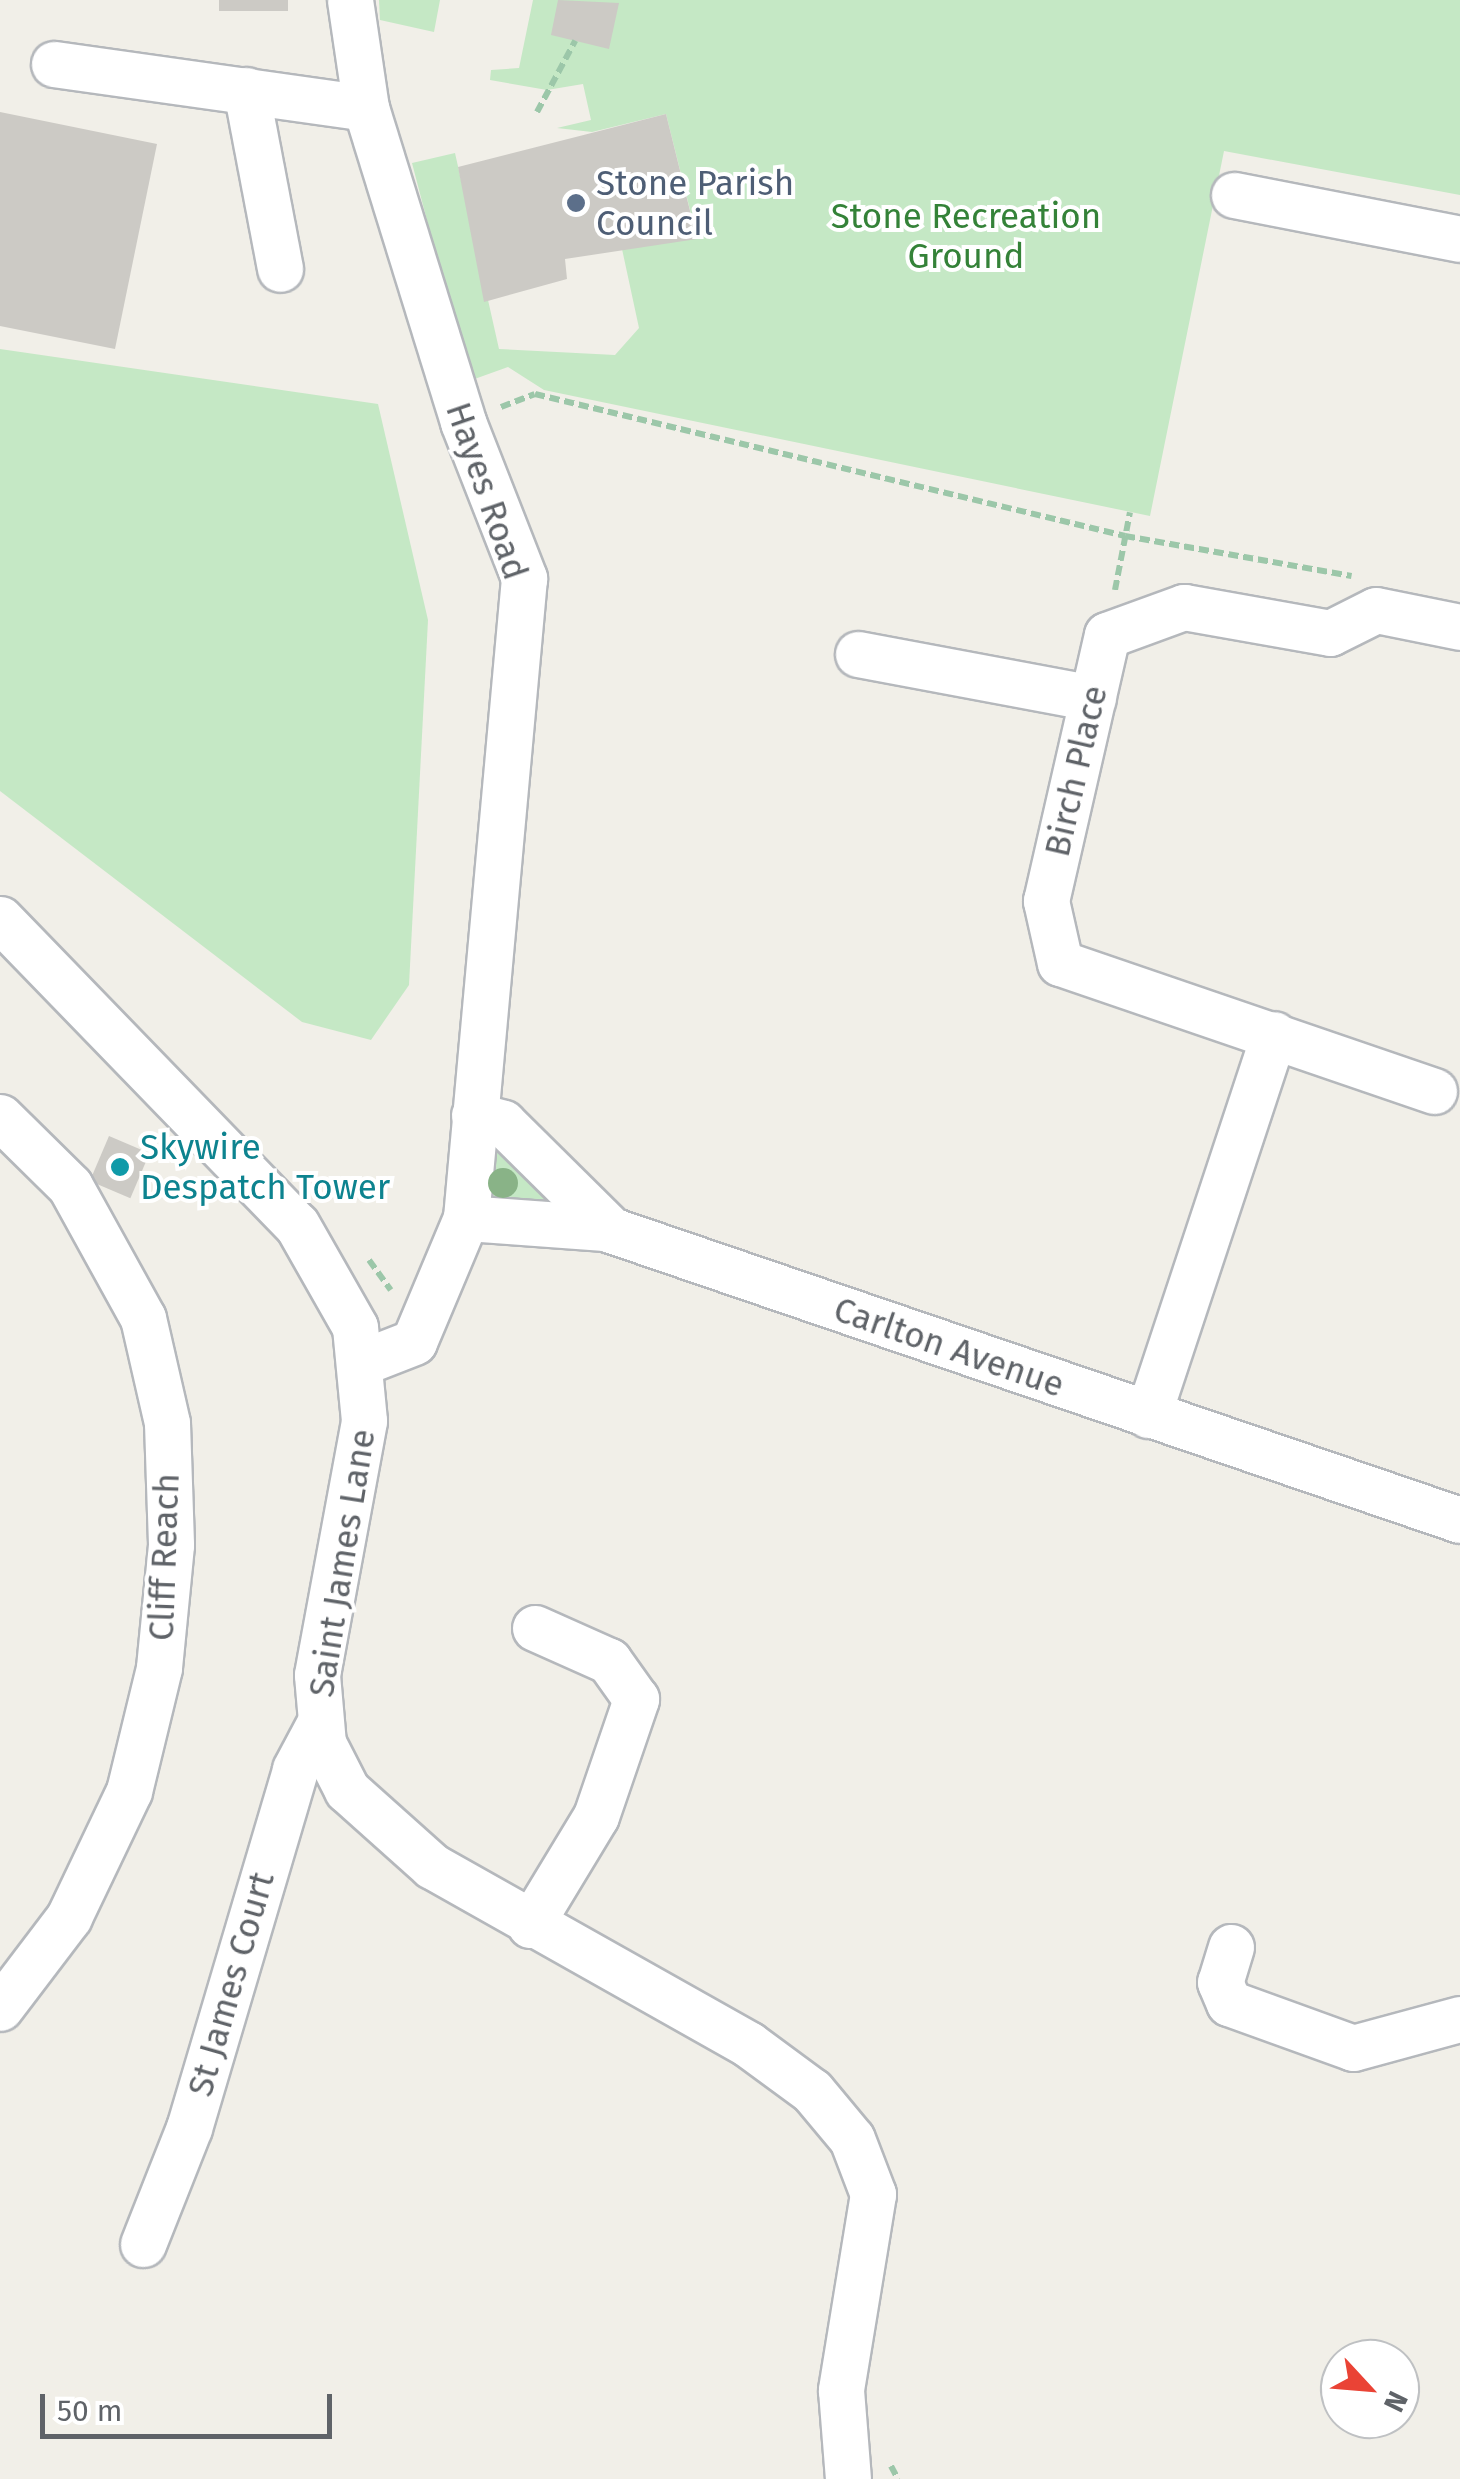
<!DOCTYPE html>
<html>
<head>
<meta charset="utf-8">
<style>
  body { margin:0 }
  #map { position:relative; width:1460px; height:2479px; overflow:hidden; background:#f1efe8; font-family:"Fira Sans",sans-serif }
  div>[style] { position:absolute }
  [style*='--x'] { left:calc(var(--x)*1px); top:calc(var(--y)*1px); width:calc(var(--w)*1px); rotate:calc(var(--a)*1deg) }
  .green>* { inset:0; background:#c5e8c5 }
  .building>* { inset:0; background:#cccac5; transform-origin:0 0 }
  .path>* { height:6px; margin-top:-3px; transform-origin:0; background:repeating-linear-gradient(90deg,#9cc7a9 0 10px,transparent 0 15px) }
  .roads { filter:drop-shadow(2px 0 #b5b8bc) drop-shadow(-2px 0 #b5b8bc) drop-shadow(0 2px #b5b8bc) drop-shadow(0 -2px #b5b8bc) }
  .minor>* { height:45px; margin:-22.5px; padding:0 22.5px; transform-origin:22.5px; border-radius:22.5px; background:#fff }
  .trees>* { width:30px; height:30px; margin:-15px; border-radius:50%; background:#89b387 }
  .dots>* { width:28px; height:28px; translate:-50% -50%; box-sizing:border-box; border:5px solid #fff; border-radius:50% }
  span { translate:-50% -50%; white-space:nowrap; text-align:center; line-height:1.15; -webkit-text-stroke:8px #fff; paint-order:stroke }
  .service-label { font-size:35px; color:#4e5e75 }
  .left { translate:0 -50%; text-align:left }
  .park-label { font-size:35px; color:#348238 }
  .street-label { font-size:35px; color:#5f6368 }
  .culture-label { font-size:35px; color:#0d838f }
  .north { position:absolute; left:1320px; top:2339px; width:100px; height:100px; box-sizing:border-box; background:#fff; border:2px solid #bfc1c3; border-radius:50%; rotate:116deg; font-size:28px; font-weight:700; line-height:40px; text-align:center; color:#5f6368 }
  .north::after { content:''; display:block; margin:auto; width:35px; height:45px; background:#ea4335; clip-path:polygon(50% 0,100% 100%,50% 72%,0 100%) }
  .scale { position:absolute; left:40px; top:2394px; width:292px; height:45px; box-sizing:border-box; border:5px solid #5f6368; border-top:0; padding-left:12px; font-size:30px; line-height:35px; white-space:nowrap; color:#5f6368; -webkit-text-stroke:8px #fff; paint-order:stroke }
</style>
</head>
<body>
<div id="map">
  <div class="green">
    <i style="clip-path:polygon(379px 0,440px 0,434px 32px,380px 20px)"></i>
    <i style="clip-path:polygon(533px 0,1460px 0,1460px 195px,1224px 151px,1150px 516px,544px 390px,508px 367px,469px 381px,412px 163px,455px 153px,499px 349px,615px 355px,639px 328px,622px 249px,697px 238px,666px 114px,592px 132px,557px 128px,591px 120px,583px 84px,547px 90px,490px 80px,491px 70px,519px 68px)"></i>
    <i style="clip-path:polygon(0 349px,378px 404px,428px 620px,409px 985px,371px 1040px,302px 1022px,0 791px)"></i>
    <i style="clip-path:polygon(488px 1140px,557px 1203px,513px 1209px,486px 1196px)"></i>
  </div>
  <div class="building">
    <i style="left:219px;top:0;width:69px;height:11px"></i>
    <i style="clip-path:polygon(558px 0,619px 3px,609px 49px,551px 35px)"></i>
    <i style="clip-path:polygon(0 112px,157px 144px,115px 349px,0 326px)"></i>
    <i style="clip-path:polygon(666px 114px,697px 239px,565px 259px,567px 279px,484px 302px,458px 167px)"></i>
    <i style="left:109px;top:1136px;width:44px;height:49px;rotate:23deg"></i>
  </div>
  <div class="path">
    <i style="--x:537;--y:112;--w:81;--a:-61.8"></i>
    <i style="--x:501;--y:407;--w:36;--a:-21"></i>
    <i style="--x:535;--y:394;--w:607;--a:13.53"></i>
    <i style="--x:1125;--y:536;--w:230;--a:10"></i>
    <i style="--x:1115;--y:590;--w:79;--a:-79.1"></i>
    <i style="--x:369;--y:1260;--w:37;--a:54"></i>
    <i style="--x:891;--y:2466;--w:15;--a:62"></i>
  </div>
  <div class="roads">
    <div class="minor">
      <i style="--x:350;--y:0;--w:109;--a:81.6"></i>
      <i style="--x:366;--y:108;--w:329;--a:72.8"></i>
      <i style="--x:463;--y:422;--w:168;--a:68.6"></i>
      <i style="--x:524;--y:578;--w:643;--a:95.18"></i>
      <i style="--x:466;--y:1218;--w:134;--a:112.8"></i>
      <i style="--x:414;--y:1342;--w:53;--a:158.8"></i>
      <i style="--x:54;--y:64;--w:315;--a:8"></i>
      <i style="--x:246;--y:90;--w:182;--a:79.2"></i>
      <i style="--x:1234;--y:195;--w:230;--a:11"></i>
      <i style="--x:858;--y:654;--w:239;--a:10.6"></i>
      <i style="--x:0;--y:919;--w:426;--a:45.9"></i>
      <i style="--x:297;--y:1225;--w:117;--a:60.4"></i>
      <i style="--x:355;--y:1327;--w:94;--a:84.5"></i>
      <i style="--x:364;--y:1421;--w:258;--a:100.5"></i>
      <i style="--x:317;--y:1675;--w:68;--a:85"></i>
      <i style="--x:323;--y:1743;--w:53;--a:62.9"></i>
      <i style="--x:347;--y:1790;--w:114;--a:41.8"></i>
      <i style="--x:432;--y:1866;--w:363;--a:29.4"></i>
      <i style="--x:748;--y:2044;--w:79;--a:36.3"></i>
      <i style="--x:812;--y:2091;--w:62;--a:50.2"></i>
      <i style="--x:852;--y:2139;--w:59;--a:69.1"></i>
      <i style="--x:873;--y:2194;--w:199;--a:99.3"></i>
      <i style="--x:841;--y:2390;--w:89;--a:85.5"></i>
      <i style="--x:1434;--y:1091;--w:395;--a:-161.1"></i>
      <i style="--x:1060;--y:963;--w:64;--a:-102.7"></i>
      <i style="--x:1046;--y:901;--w:273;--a:-77.1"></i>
      <i style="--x:1107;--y:635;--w:82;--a:-20"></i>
      <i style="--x:1184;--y:607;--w:148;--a:10.1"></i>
      <i style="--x:1330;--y:633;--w:51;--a:-26.6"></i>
      <i style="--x:1376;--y:610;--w:86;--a:11.4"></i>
      <i style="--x:474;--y:1115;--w:30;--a:15"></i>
      <i style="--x:503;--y:1123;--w:152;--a:44.7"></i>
      <i style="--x:611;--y:1230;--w:897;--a:18.86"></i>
      <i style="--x:0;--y:1117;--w:98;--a:44.6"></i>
      <i style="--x:70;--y:1186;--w:151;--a:61.1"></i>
      <i style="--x:143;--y:1318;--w:108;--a:77.1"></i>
      <i style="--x:167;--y:1423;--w:122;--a:88.1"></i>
      <i style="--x:171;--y:1545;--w:124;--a:95.6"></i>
      <i style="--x:159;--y:1668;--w:127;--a:103.7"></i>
      <i style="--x:129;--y:1791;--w:140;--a:115.5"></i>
      <i style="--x:69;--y:1917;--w:114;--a:127.2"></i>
      <i style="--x:466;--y:1218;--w:137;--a:4.2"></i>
      <i style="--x:1148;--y:1415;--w:401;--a:-71.7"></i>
      <i style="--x:530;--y:1925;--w:127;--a:-58.8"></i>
      <i style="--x:596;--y:1816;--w:124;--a:-71.1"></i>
      <i style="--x:636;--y:1699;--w:47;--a:-125.4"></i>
      <i style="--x:609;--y:1661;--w:81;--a:-156"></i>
      <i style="--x:1231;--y:1947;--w:37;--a:107"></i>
      <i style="--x:1220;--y:1982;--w:23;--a:67"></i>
      <i style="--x:1229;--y:2003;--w:132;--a:19.9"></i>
      <i style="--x:1353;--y:2048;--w:111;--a:-15.2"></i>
      <i style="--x:143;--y:2244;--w:125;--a:-68.4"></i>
      <i style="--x:189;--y:2128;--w:374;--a:-73.5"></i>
      <i style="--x:295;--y:1769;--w:51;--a:-61.9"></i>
    </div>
  </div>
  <div class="trees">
    <i style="left:503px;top:1183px"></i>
  </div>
  <div class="dots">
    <i style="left:576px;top:203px;background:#5c6f8a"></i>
    <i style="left:120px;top:1167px;background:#0f9aa8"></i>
  </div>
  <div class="service-label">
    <span class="left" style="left:596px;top:203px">Stone Parish<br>Council</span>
  </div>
  <div class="park-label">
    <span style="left:966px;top:236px">Stone Recreation<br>Ground</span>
  </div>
  <div class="street-label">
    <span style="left:487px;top:491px;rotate:71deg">Hayes Road</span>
    <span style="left:1076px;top:771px;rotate:-77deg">Birch Place</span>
    <span style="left:949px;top:1347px;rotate:19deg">Carlton Avenue</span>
    <span style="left:164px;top:1557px;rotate:-88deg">Cliff Reach</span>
    <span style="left:342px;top:1563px;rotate:-81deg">Saint James Lane</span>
    <span style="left:231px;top:1984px;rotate:-74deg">St James Court</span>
  </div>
  <div class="culture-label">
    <span class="left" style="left:140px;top:1167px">Skywire<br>Despatch Tower</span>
  </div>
  <div class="north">N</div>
  <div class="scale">50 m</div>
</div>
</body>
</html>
